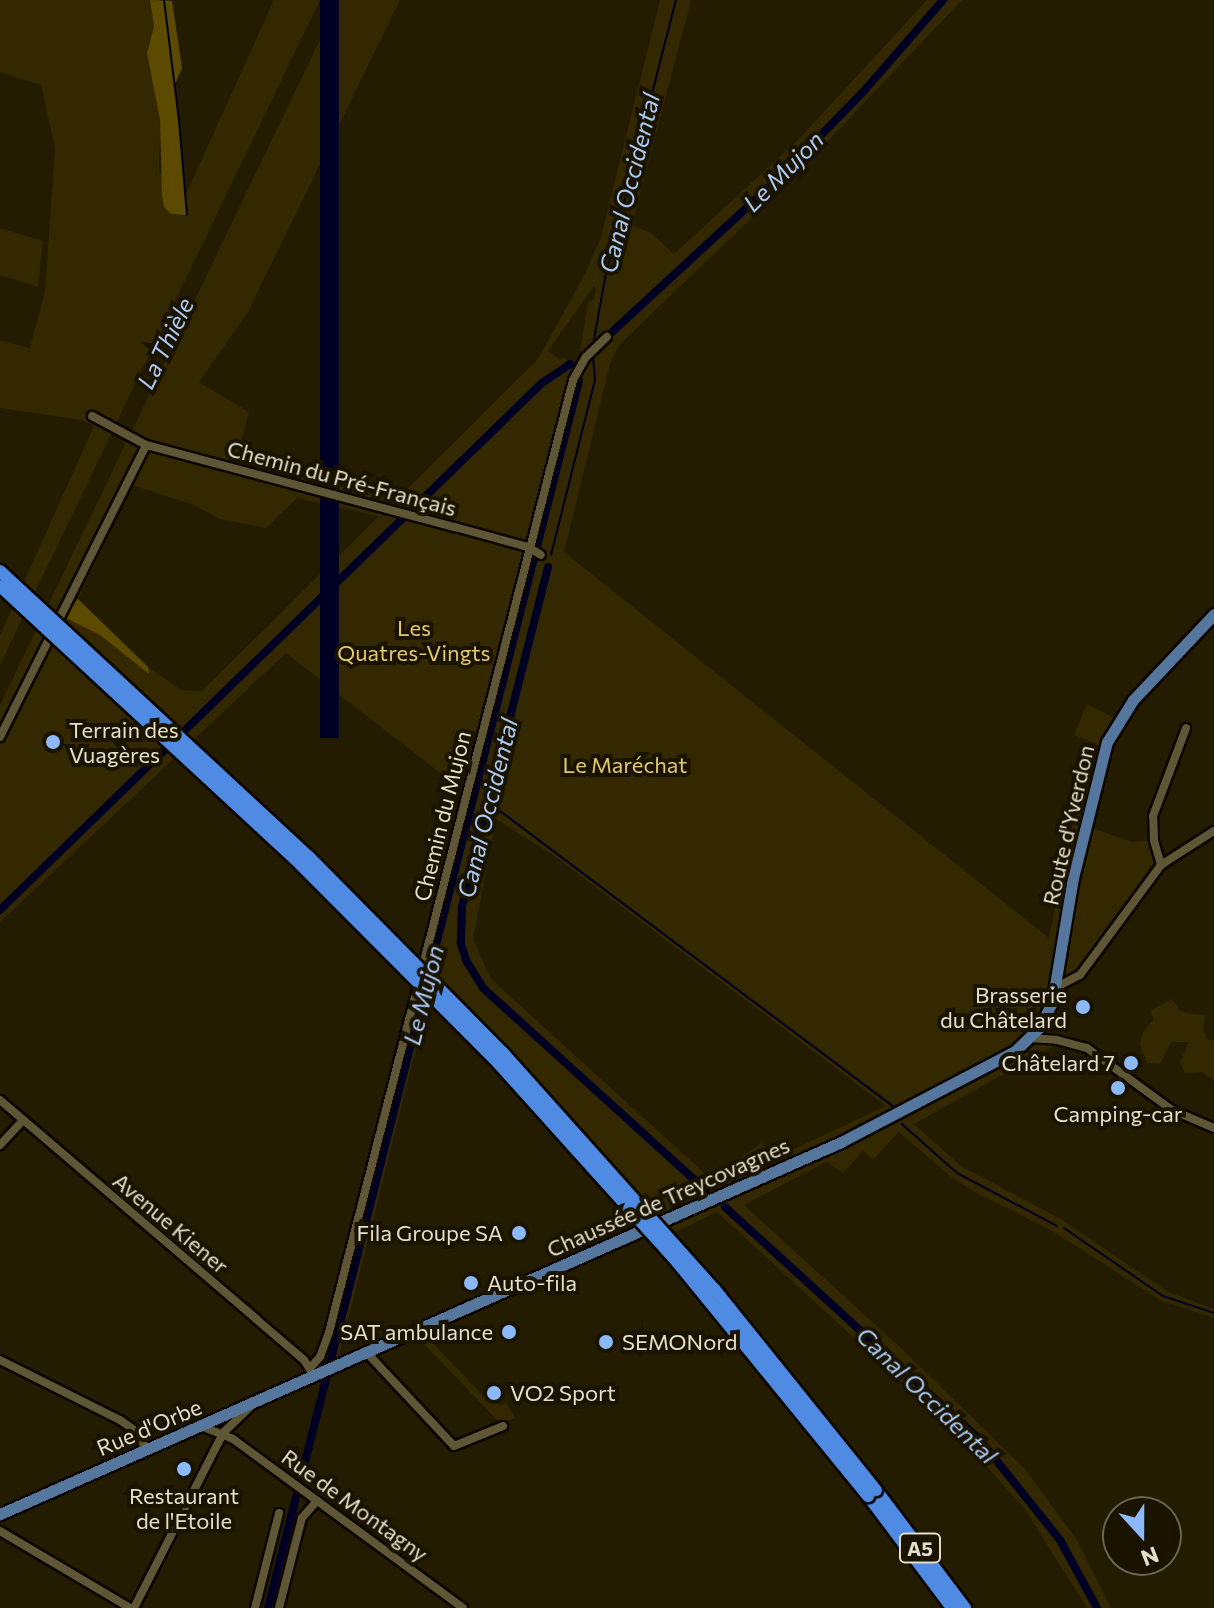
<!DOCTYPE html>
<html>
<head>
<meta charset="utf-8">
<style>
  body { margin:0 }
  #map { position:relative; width:1214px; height:1608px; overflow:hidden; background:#241c00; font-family:Commissioner,sans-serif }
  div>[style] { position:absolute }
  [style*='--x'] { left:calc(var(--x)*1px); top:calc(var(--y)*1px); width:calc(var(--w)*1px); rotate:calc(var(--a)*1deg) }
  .green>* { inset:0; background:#332800 }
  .forest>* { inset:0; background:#5c4a00 }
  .water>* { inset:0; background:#000024; transform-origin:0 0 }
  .stream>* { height:2px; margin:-1px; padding:0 1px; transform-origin:1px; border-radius:1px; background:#000024 }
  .canal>* { height:8px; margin:-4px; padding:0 4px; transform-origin:4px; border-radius:4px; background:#000024 }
  .roads { filter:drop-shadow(2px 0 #0d0600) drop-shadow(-2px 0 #0d0600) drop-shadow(0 2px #0d0600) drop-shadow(0 -2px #0d0600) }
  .minor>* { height:8px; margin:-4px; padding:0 4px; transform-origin:4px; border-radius:4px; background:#5f5636 }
  .major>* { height:11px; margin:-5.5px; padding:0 5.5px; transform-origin:5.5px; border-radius:5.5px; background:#55769d }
  .highway>* { height:12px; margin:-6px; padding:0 6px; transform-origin:6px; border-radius:6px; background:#4f8be2 }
  .bridges { filter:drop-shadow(2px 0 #0d0600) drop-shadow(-2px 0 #0d0600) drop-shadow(0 2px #0d0600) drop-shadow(0 -2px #0d0600) }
  .highway-bridge>* { height:12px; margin:-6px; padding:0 6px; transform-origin:6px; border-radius:6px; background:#4f8be2 }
  .dots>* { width:22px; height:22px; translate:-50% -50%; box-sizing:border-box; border:4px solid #191300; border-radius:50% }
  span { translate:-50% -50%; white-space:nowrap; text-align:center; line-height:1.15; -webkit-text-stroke:8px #191300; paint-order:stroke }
  .shield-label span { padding:2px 6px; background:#191300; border:2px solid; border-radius:6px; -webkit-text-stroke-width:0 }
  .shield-label { font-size:20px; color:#e4dfcd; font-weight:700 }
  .street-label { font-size:22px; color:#e4dfcd }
  .park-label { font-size:22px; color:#e2c86b }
  .poi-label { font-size:22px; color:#e4dfcd }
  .left { translate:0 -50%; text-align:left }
  .right { translate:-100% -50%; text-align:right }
  .water-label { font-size:24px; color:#abc9f5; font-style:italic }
  .north { position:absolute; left:1102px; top:1496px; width:80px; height:80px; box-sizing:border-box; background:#191300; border:2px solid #6a6552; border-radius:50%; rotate:159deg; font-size:22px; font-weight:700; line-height:32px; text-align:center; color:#e4dfcd }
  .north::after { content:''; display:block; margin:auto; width:28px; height:36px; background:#8bb9fc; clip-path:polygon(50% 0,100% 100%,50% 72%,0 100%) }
</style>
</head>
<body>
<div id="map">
  <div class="green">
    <i style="clip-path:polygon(0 0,150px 0,154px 26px,147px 53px,160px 120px,159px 171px,187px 215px,186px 194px,274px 0,320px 0,0 665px,0 635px,94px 426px,81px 420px,0 408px,0 340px,30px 348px,45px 291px,55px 148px,41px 85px,0 72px)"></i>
    <i style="clip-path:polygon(evenodd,339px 0,400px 0,248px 312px,199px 382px,249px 412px,236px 460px,396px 500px,538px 359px,586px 272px,601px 237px,660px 0,691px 0,632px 225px,651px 233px,674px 254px,798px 140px,927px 0,962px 0,789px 182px,619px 345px,610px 364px,564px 552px,1049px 938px,1070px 834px,1092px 748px,1097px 744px,1074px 735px,1087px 704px,1118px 720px,1084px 825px,1132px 842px,1154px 840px,1161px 865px,1080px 975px,1057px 988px,1031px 1038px,1049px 1039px,1054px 1046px,914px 1124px,961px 1166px,1061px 1219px,1168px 1292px,1214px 1309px,1214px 1318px,1162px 1301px,1054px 1232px,973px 1191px,950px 1176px,899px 1132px,873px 1160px,863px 1151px,843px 1173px,826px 1162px,744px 1205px,902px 1349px,1025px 1469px,1077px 1540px,1111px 1608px,1087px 1608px,1024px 1508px,950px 1426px,717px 1212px,676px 1232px,433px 980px,336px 1367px,314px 1377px,426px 969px,463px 791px,286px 653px,0 922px,0 705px,339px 0,594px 286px,596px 290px,594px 299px,588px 303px,580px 350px,586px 357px,576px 372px,565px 358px,560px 359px,548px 351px,594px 286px,339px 0,132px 485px,194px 505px,220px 519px,266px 528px,297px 498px,379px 516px,202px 691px,181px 690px,148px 667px,148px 673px,100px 635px,62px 616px,78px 599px,132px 485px,339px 0,496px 819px,556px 857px,886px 1106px,777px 1157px,761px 1143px,711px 1179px,491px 979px,473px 939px,496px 819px)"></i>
    <i style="clip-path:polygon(0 228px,43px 241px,38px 287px,0 275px)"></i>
    <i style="clip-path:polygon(1172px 999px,1180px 1011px,1205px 1016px,1203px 1029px,1207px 1039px,1214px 1041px,1214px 1081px,1202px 1072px,1185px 1073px,1180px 1062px,1189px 1042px,1171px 1042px,1160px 1064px,1147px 1063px,1140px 1044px,1142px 1034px,1153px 1020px,1151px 1010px)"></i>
    <i style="clip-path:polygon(435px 1335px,431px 1341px,492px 1405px,495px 1401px,501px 1406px,506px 1403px,515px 1418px,501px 1424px,423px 1343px)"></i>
  </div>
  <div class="forest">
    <i style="clip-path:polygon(150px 0,172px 1px,182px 68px,175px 84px,187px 215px,171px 214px,164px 207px,162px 196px,160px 120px,147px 53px,154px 26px)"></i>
    <i style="clip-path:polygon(78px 599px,148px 667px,149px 674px,100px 635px,62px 616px)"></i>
  </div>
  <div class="water">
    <i style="left:320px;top:0;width:19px;height:738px"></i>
  </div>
  <div class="stream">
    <i style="--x:164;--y:0;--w:121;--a:82.9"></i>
    <i style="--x:179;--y:120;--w:95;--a:85.2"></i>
    <i style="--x:593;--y:345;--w:68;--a:-79.8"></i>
    <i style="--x:605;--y:278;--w:287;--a:-75.7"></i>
    <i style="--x:551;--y:555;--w:180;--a:-75.9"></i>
    <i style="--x:595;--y:380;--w:25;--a:-95"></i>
    <i style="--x:488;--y:802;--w:508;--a:36.92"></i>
    <i style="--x:902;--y:1124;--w:74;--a:41.7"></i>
    <i style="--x:957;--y:1173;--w:113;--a:27.9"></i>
    <i style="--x:1064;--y:1228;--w:120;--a:34.5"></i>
    <i style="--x:1163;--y:1296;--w:54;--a:18.4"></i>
  </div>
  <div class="canal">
    <i style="--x:612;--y:332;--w:230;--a:-42.7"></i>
    <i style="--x:781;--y:176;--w:119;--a:-45.7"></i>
    <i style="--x:864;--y:91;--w:121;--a:-49"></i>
    <i style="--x:548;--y:567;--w:351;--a:104.2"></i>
    <i style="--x:462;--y:907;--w:37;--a:92"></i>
    <i style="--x:461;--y:944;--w:19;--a:72"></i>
    <i style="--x:467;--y:962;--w:31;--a:58"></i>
    <i style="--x:483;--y:988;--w:301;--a:42.2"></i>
    <i style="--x:0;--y:910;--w:756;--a:-44.2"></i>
    <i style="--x:542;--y:383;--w:34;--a:-34"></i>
    <i style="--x:725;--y:1207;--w:345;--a:42.4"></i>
    <i style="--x:980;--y:1440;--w:128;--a:51.3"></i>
    <i style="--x:1060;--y:1540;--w:77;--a:61.4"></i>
    <i style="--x:268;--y:1608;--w:1266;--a:-75.78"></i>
  </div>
  <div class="roads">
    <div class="minor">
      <i style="--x:92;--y:416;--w:61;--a:28.2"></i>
      <i style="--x:146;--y:445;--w:320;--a:14.9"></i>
      <i style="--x:455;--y:527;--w:76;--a:15.3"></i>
      <i style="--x:528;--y:547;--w:15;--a:32"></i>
      <i style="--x:0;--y:737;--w:326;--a:-63.4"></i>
      <i style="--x:1161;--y:865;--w:26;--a:-106"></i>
      <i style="--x:1154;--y:840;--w:24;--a:-92"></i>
      <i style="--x:1153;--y:816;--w:94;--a:-69.4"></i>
      <i style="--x:1057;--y:987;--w:26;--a:-28"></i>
      <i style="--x:1080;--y:975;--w:137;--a:-53.6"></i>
      <i style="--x:1161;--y:865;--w:63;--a:-32.7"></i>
      <i style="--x:1030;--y:1038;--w:27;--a:4"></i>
      <i style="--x:1057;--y:1040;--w:31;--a:15"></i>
      <i style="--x:1087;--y:1048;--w:105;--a:36.1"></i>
      <i style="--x:1172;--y:1110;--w:46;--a:23.2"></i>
      <i style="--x:0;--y:1100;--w:337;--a:40.5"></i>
      <i style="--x:256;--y:1319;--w:63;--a:40.5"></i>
      <i style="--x:304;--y:1360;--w:15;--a:58"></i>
      <i style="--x:0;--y:1145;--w:34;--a:-47"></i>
      <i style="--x:367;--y:1353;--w:127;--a:46.9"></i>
      <i style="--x:454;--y:1446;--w:53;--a:-22.2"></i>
      <i style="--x:0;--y:1360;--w:134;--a:26.6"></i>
      <i style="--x:120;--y:1420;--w:21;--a:35"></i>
      <i style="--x:137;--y:1432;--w:19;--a:62"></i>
      <i style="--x:310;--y:1368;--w:15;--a:-48"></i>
      <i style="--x:320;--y:1357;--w:27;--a:-70"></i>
      <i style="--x:329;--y:1332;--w:983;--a:-75.62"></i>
      <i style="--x:573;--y:380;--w:26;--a:-61"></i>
      <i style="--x:586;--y:357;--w:29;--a:-44"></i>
      <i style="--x:201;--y:1426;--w:35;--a:22"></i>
      <i style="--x:233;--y:1439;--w:285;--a:36.3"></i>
      <i style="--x:0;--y:1531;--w:151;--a:30.6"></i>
      <i style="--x:134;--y:1608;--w:196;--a:-63"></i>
      <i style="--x:223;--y:1433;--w:39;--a:-44"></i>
      <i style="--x:255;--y:1608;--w:98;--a:-75.8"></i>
      <i style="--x:279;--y:1608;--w:93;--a:-75.7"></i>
      <i style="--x:302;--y:1518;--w:23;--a:-49"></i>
    </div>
    <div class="major">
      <i style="--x:0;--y:1514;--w:920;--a:-23.86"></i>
      <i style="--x:841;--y:1142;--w:196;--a:-27.6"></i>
      <i style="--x:1015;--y:1051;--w:33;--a:-44"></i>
      <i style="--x:1039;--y:1028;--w:28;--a:-63"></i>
      <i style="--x:1052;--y:1003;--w:127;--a:-80.5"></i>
      <i style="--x:1073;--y:878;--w:140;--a:-76"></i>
      <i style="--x:1107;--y:742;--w:49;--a:-58.2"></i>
      <i style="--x:1133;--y:700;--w:118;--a:-46.7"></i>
    </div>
    <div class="highway">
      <i style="--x:876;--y:1490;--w:148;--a:53"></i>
      <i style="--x:868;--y:1496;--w:140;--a:53.1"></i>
    </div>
  </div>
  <div class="bridges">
    <div class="highway-bridge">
      <i style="--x:0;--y:571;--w:421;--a:42.8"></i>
      <i style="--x:309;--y:857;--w:276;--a:45.3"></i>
      <i style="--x:503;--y:1053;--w:318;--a:48.2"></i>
      <i style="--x:715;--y:1290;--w:257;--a:51.2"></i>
      <i style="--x:0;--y:586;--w:410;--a:42.8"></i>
      <i style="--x:301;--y:865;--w:281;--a:45.1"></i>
      <i style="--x:499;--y:1064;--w:268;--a:48"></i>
      <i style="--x:678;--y:1263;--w:301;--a:50.8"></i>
    </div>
  </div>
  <div class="dots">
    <i style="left:53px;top:742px;background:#8bb9fc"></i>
    <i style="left:1083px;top:1007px;background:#8bb9fc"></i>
    <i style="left:1131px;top:1063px;background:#8bb9fc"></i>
    <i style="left:1118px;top:1088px;background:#8bb9fc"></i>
    <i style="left:519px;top:1233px;background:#8bb9fc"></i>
    <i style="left:471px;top:1283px;background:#8bb9fc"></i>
    <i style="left:509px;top:1332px;background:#8bb9fc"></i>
    <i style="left:606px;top:1342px;background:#8bb9fc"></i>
    <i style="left:494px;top:1393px;background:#8bb9fc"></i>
    <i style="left:184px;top:1469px;background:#8bb9fc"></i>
  </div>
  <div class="shield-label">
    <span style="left:920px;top:1548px">A5</span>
  </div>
  <div class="street-label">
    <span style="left:342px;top:478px;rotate:15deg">Chemin du Pré-Français</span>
    <span style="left:442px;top:816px;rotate:-76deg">Chemin du Mujon</span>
    <span style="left:1068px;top:825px;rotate:-77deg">Route d'Yverdon</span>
    <span style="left:668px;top:1197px;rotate:-24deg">Chaussée de Treycovagnes</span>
    <span style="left:171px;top:1223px;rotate:40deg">Avenue Kiener</span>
    <span style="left:149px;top:1427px;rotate:-23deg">Rue d'Orbe</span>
    <span style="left:355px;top:1505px;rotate:36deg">Rue de Montagny</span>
  </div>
  <div class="park-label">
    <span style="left:414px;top:640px">Les<br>Quatres-Vingts</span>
    <span style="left:625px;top:765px">Le Maréchat</span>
  </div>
  <div class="poi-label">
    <span class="left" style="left:69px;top:742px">Terrain des<br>Vuagères</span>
    <span class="right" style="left:1067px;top:1007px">Brasserie<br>du Châtelard</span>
    <span class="right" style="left:1115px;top:1063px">Châtelard 7</span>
    <span style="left:1118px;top:1114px">Camping-car</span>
    <span class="right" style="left:503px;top:1233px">Fila Groupe SA</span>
    <span class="left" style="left:487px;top:1283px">Auto-fila</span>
    <span class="right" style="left:493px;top:1332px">SAT ambulance</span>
    <span class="left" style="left:622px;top:1342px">SEMONord</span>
    <span class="left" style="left:510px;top:1393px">VO2 Sport</span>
    <span style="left:184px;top:1508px">Restaurant<br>de l'Etoile</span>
  </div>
  <div class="water-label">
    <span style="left:783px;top:171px;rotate:-45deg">Le Mujon</span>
    <span style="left:629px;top:183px;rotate:-76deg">Canal Occidental</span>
    <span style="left:165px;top:343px;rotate:-64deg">La Thièle</span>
    <span style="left:487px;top:808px;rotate:-76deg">Canal Occidental</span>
    <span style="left:423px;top:995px;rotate:-76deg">Le Mujon</span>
    <span style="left:927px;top:1395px;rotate:44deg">Canal Occidental</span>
  </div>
  <div class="north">N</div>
</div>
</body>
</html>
